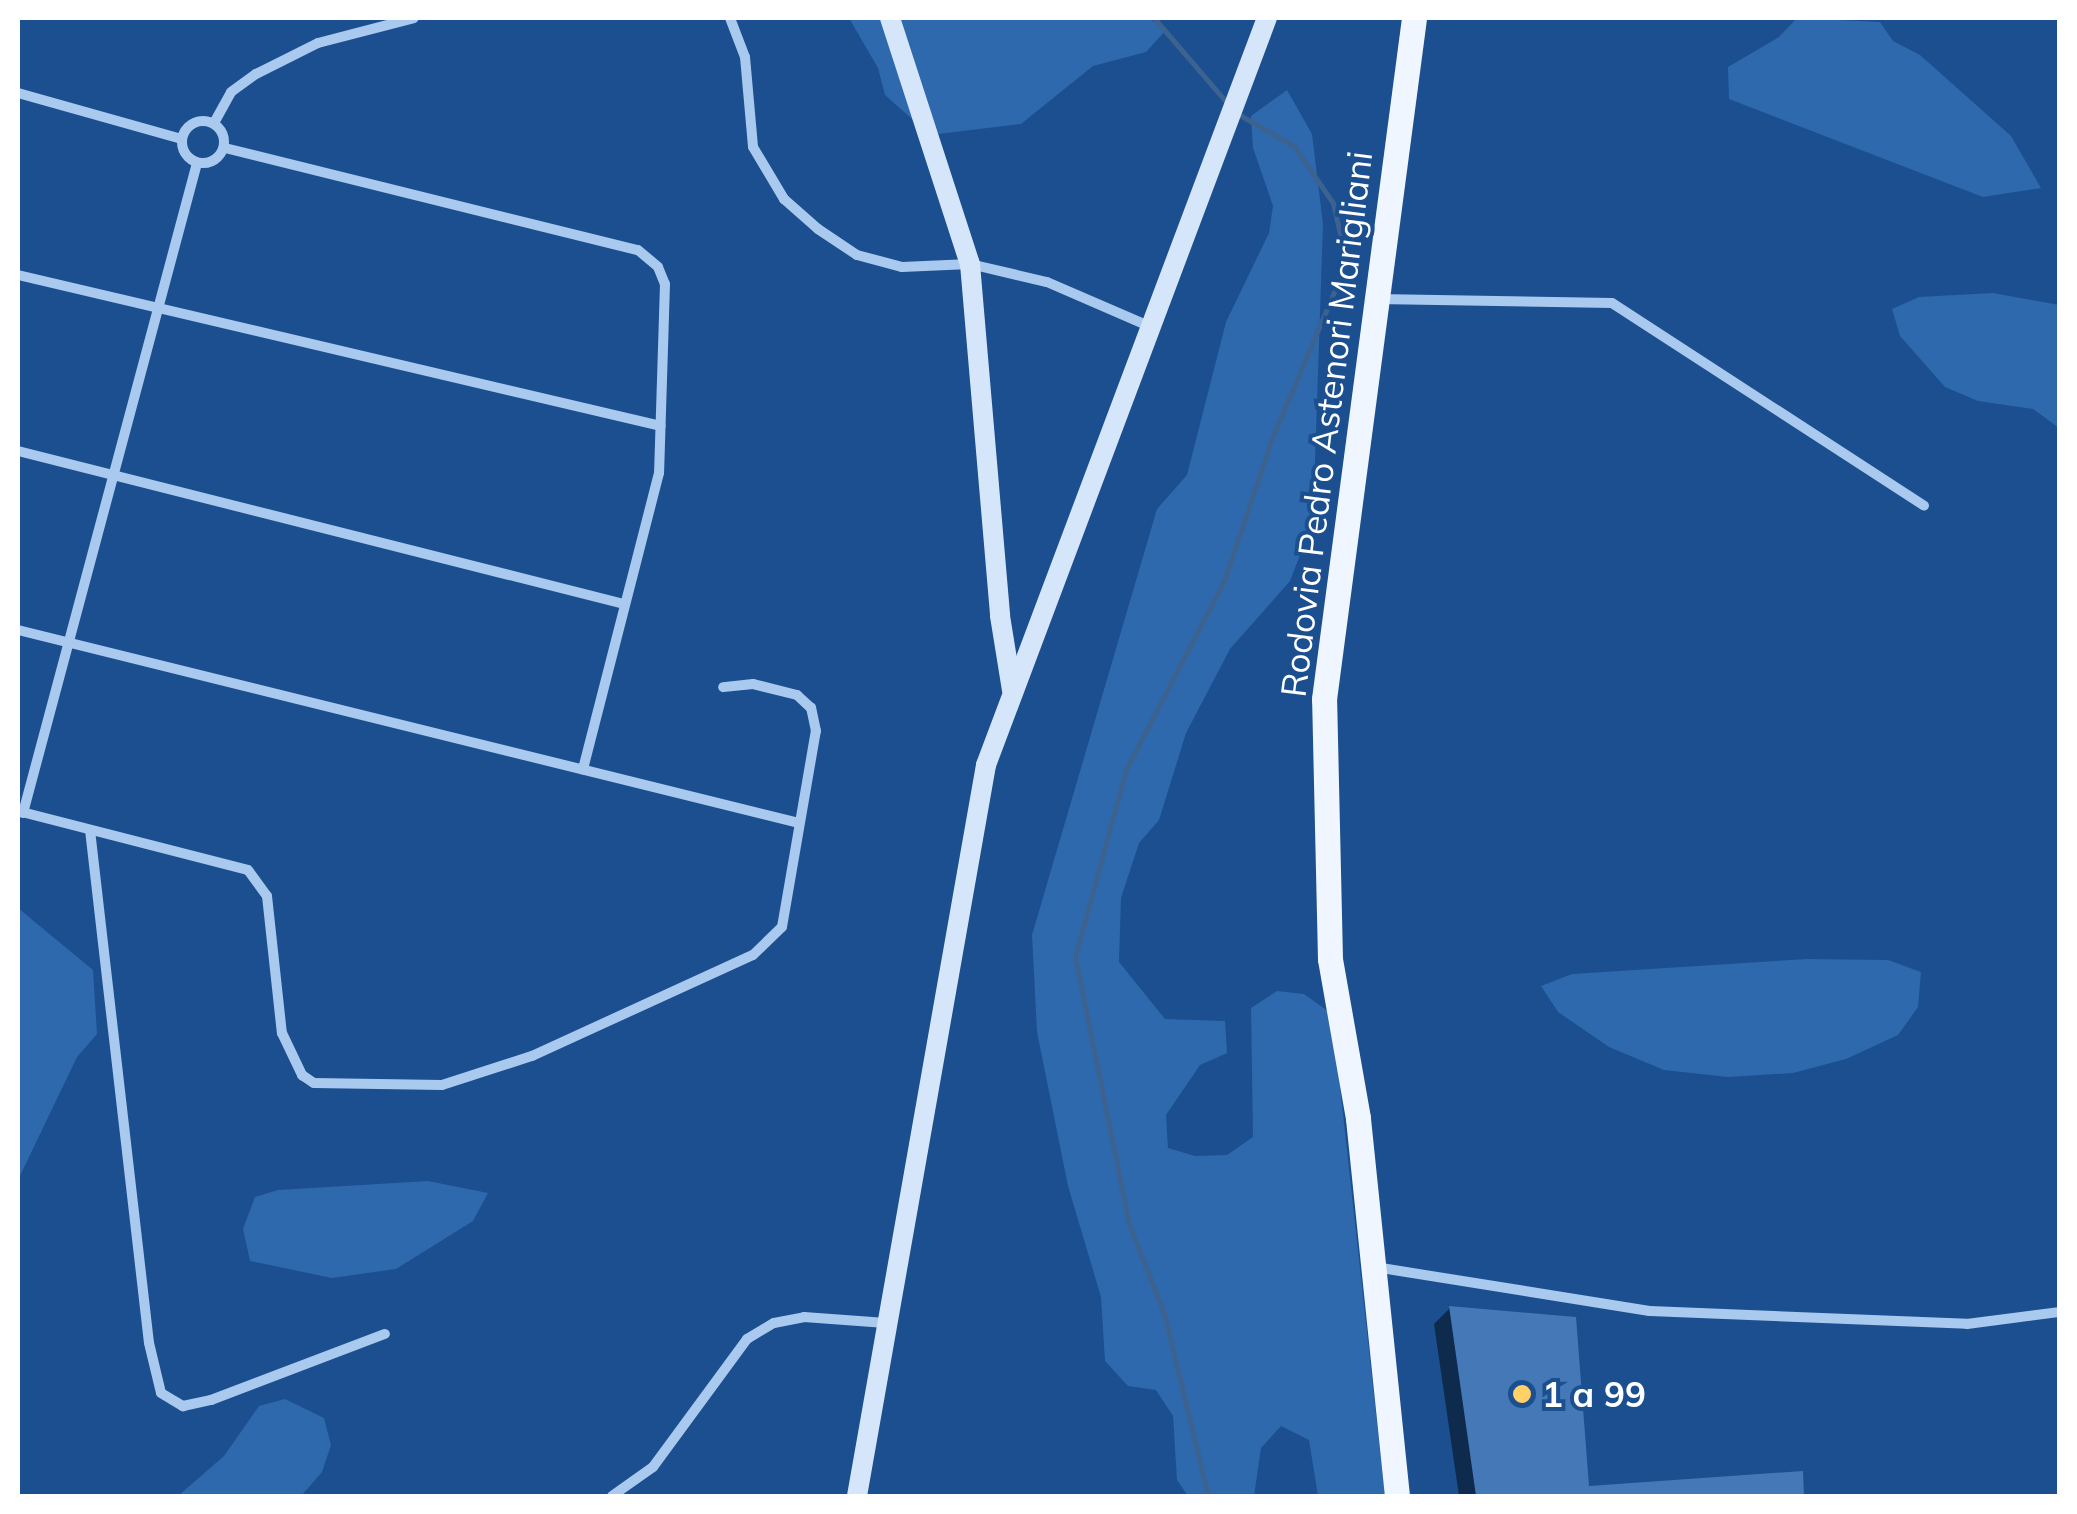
<!DOCTYPE html>
<html>
<head>
<meta charset="utf-8">
<style>
  body { margin:0 }
  #map { position:relative; width:2077px; height:1514px; overflow:hidden; background:#1b4f8f; font-family:Mulish,sans-serif }
  div>[style] { position:absolute }
  [style*='--x'] { left:calc(var(--x)*1px); top:calc(var(--y)*1px); width:calc(var(--w)*1px); rotate:calc(var(--a)*1deg) }
  .green>* { inset:0; background:#2e69ad }
  .shadow>* { inset:0; background:#0007 }
  .stream>* { height:5px; margin:-2.5px; padding:0 2.5px; transform-origin:2.5px; border-radius:2.5px; background:#3c6290 }
  .building>* { inset:0; background:#4478b7 }
  .street>* { height:10px; margin:-5px; padding:0 5px; transform-origin:5px; border-radius:5px; background:#a9c9ee }
  .street>.ring { margin:-5px; padding:0; box-sizing:content-box; background:none; border:10px solid #a9c9ee; border-radius:50% }
  .secondary>* { height:20px; margin:-10px; padding:0 10px; transform-origin:10px; border-radius:10px; background:#d6e6fa }
  .primary>* { height:25px; margin:-12.5px; padding:0 12.5px; transform-origin:12.5px; border-radius:12.5px; background:#f0f6ff }
  .dots>* { width:28px; height:28px; translate:-50% -50%; box-sizing:border-box; border:5px solid #1b4f8f; border-radius:50% }
  span { translate:-50% -50%; white-space:nowrap; text-align:center; line-height:1.15; -webkit-text-stroke:8px #1b4f8f; paint-order:stroke }
  .street-label { font-size:35px; color:#fff }
  .poi-label { font-size:35px; color:#fff; font-weight:700 }
  .left { translate:0 -50%; text-align:left }
  .frame { position:absolute; inset:0; border:20px solid #fff; pointer-events:none }
</style>
</head>
<body>
<div id="map">
  <div class="green">
    <i style="clip-path:polygon(849px 18px,1148px 18px,1166px 30px,1146px 52px,1093px 66px,1021px 124px,930px 135px,885px 95px,878px 68px)"></i>
    <i style="clip-path:polygon(1797px 18px,1880px 22px,1893px 41px,1920px 55px,2011px 136px,2041px 188px,1983px 197px,1729px 99px,1728px 67px,1779px 37px)"></i>
    <i style="clip-path:polygon(1287px 90px,1312px 134px,1323px 224px,1313px 521px,1290px 581px,1230px 649px,1186px 733px,1159px 820px,1139px 843px,1121px 898px,1119px 962px,1165px 1019px,1225px 1021px,1227px 1053px,1200px 1065px,1166px 1115px,1168px 1148px,1195px 1156px,1227px 1155px,1253px 1137px,1251px 1008px,1277px 991px,1304px 994px,1332px 1014px,1385px 1496px,1318px 1496px,1309px 1440px,1281px 1426px,1261px 1448px,1254px 1496px,1188px 1496px,1177px 1480px,1173px 1416px,1156px 1390px,1128px 1386px,1105px 1361px,1101px 1297px,1068px 1186px,1037px 1032px,1032px 935px,1157px 509px,1187px 475px,1226px 322px,1269px 233px,1273px 206px,1253px 148px,1251px 116px)"></i>
    <i style="clip-path:polygon(1993px 293px,2059px 305px,2059px 428px,2033px 409px,1978px 401px,1945px 387px,1900px 336px,1892px 309px,1919px 297px)"></i>
    <i style="clip-path:polygon(18px 908px,93px 970px,97px 1034px,77px 1057px,18px 1180px)"></i>
    <i style="clip-path:polygon(1807px 959px,1888px 960px,1921px 972px,1918px 1007px,1898px 1035px,1846px 1059px,1793px 1073px,1728px 1077px,1664px 1070px,1609px 1047px,1558px 1012px,1541px 986px,1572px 974px)"></i>
    <i style="clip-path:polygon(428px 1181px,488px 1193px,473px 1221px,396px 1269px,332px 1278px,250px 1261px,243px 1229px,255px 1197px,278px 1190px)"></i>
    <i style="clip-path:polygon(285px 1399px,324px 1418px,331px 1445px,322px 1472px,302px 1495px,178px 1496px,224px 1456px,259px 1406px)"></i>
  </div>
  <div class="shadow">
    <i style="clip-path:polygon(1450px 1308px,1587px 1489px,1800px 1474px,1802px 1496px,1459px 1496px,1434px 1324px)"></i>
  </div>
  <div class="stream">
    <i style="--x:1154;--y:18;--w:112;--a:49.3"></i>
    <i style="--x:1208;--y:1496;--w:188;--a:-103.5"></i>
    <i style="--x:1164;--y:1313;--w:96;--a:-111.5"></i>
    <i style="--x:1129;--y:1224;--w:272;--a:-101.4"></i>
    <i style="--x:1075;--y:957;--w:195;--a:-74.8"></i>
    <i style="--x:1126;--y:769;--w:212;--a:-62.5"></i>
    <i style="--x:1224;--y:581;--w:151;--a:-71.4"></i>
    <i style="--x:1272;--y:438;--w:172;--a:-67"></i>
    <i style="--x:1339;--y:280;--w:37;--a:-85"></i>
    <i style="--x:1342;--y:243;--w:41;--a:-102.7"></i>
    <i style="--x:1333;--y:203;--w:69;--a:-124.4"></i>
    <i style="--x:1294;--y:146;--w:64;--a:-150.3"></i>
  </div>
  <div class="building">
    <i style="clip-path:polygon(1449px 1306px,1576px 1317px,1589px 1486px,1803px 1471px,1804px 1496px,1476px 1496px)"></i>
  </div>
  <div class="street">
    <i style="--x:730;--y:18;--w:42;--a:69"></i>
    <i style="--x:745;--y:57;--w:90;--a:84.9"></i>
    <i style="--x:753;--y:147;--w:61;--a:59.2"></i>
    <i style="--x:784;--y:199;--w:45;--a:41.4"></i>
    <i style="--x:818;--y:229;--w:47;--a:33.7"></i>
    <i style="--x:857;--y:255;--w:47;--a:14.9"></i>
    <i style="--x:902;--y:267;--w:68;--a:-2.5"></i>
    <i style="--x:970;--y:264;--w:79;--a:13.2"></i>
    <i style="--x:1047;--y:282;--w:113;--a:23.4"></i>
    <i style="--x:18;--y:93;--w:170;--a:15.7"></i>
    <i class="ring" style="left:182px;top:121px;width:32px;height:32px"></i>
    <i style="--x:214;--y:123;--w:35;--a:-61"></i>
    <i style="--x:231;--y:92;--w:31;--a:-36"></i>
    <i style="--x:256;--y:74;--w:69;--a:-26.6"></i>
    <i style="--x:318;--y:43;--w:99;--a:-14.6"></i>
    <i style="--x:225;--y:148;--w:425;--a:13.9"></i>
    <i style="--x:638;--y:250;--w:26;--a:40"></i>
    <i style="--x:658;--y:267;--w:18;--a:68"></i>
    <i style="--x:665;--y:284;--w:189;--a:91.8"></i>
    <i style="--x:659;--y:473;--w:306;--a:104.4"></i>
    <i style="--x:18;--y:275;--w:660;--a:13.22"></i>
    <i style="--x:1377;--y:299;--w:235;--a:1"></i>
    <i style="--x:1612;--y:303;--w:372;--a:33"></i>
    <i style="--x:18;--y:451;--w:625;--a:14.17"></i>
    <i style="--x:18;--y:630;--w:804;--a:13.88"></i>
    <i style="--x:18;--y:811;--w:237;--a:14.4"></i>
    <i style="--x:248;--y:870;--w:32;--a:54"></i>
    <i style="--x:267;--y:896;--w:138;--a:83.8"></i>
    <i style="--x:282;--y:1033;--w:47;--a:64.5"></i>
    <i style="--x:302;--y:1075;--w:14;--a:34"></i>
    <i style="--x:314;--y:1083;--w:128;--a:0.9"></i>
    <i style="--x:442;--y:1085;--w:95;--a:-17.9"></i>
    <i style="--x:532;--y:1056;--w:243;--a:-24.6"></i>
    <i style="--x:753;--y:955;--w:40;--a:-44"></i>
    <i style="--x:782;--y:927;--w:199;--a:-80.2"></i>
    <i style="--x:816;--y:731;--w:24;--a:-102"></i>
    <i style="--x:811;--y:708;--w:19;--a:-137"></i>
    <i style="--x:797;--y:695;--w:45;--a:-166"></i>
    <i style="--x:753;--y:684;--w:30;--a:174"></i>
    <i style="--x:23;--y:813;--w:673;--a:-75.01"></i>
    <i style="--x:90;--y:830;--w:516;--a:83.44"></i>
    <i style="--x:149;--y:1343;--w:51;--a:76.5"></i>
    <i style="--x:161;--y:1393;--w:26;--a:31"></i>
    <i style="--x:183;--y:1406;--w:29;--a:-12"></i>
    <i style="--x:211;--y:1400;--w:186;--a:-20.8"></i>
    <i style="--x:1375;--y:1267;--w:278;--a:9.1"></i>
    <i style="--x:1650;--y:1311;--w:317;--a:2.3"></i>
    <i style="--x:1967;--y:1324;--w:94;--a:-7.4"></i>
    <i style="--x:612;--y:1496;--w:50;--a:-35.3"></i>
    <i style="--x:653;--y:1467;--w:159;--a:-53.7"></i>
    <i style="--x:747;--y:1339;--w:31;--a:-31"></i>
    <i style="--x:774;--y:1323;--w:31;--a:-11"></i>
    <i style="--x:804;--y:1317;--w:82;--a:4.2"></i>
  </div>
  <div class="secondary">
    <i style="--x:890;--y:18;--w:259;--a:72"></i>
    <i style="--x:970;--y:264;--w:353;--a:85.1"></i>
    <i style="--x:1000;--y:616;--w:75;--a:80.8"></i>
    <i style="--x:857;--y:1496;--w:742;--a:-79.99"></i>
    <i style="--x:986;--y:765;--w:798;--a:-69.39"></i>
  </div>
  <div class="primary">
    <i style="--x:1397;--y:1496;--w:380;--a:-95.9"></i>
    <i style="--x:1358;--y:1118;--w:161;--a:-100"></i>
    <i style="--x:1330;--y:959;--w:260;--a:-91.3"></i>
    <i style="--x:1324;--y:699;--w:687;--a:-82.47"></i>
  </div>
  <div class="dots">
    <i style="left:1522px;top:1394px;background:#ffd166"></i>
  </div>
  <div class="street-label">
    <span style="left:1326px;top:424px;rotate:-83deg">Rodovia Pedro Astenori Marigliani</span>
  </div>
  <div class="poi-label">
    <span class="left" style="left:1542px;top:1394px">1 a 99</span>
  </div>
  <div class="frame"></div>
</div>
</body>
</html>
